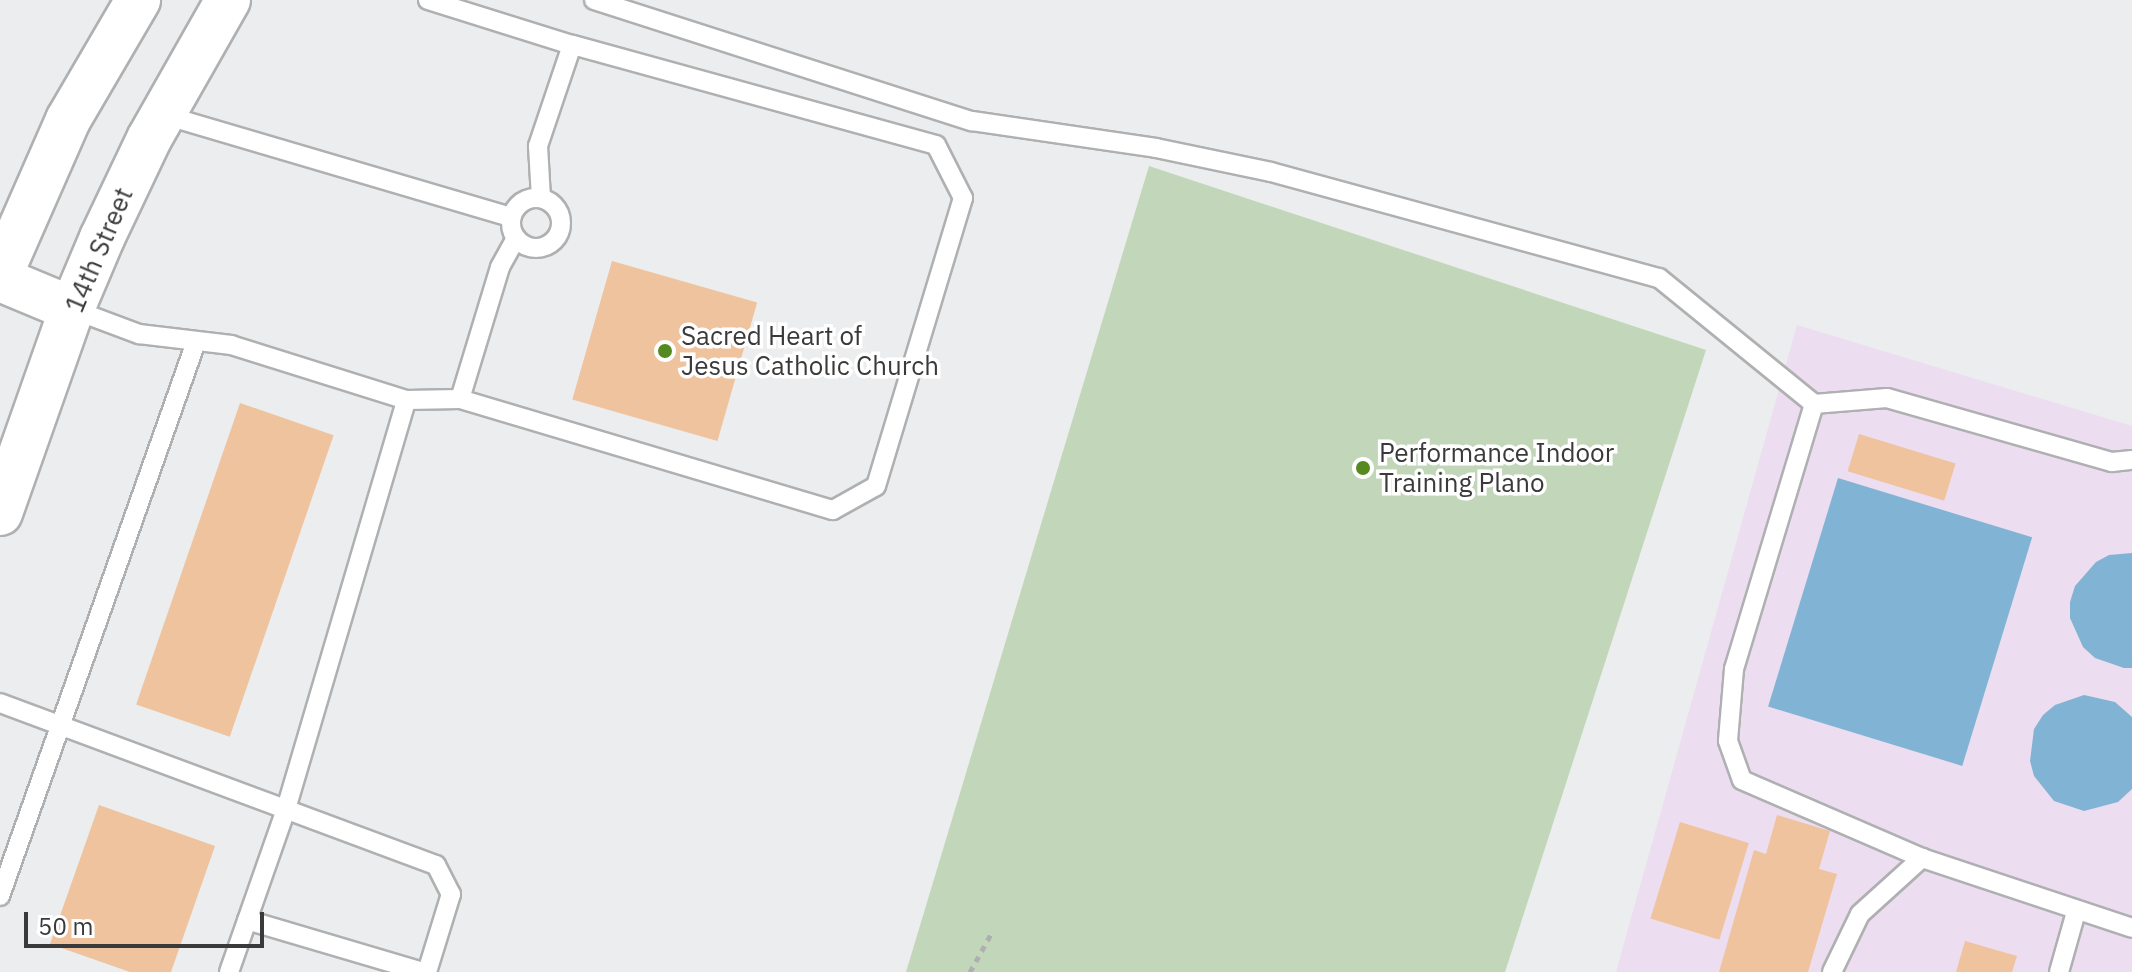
<!DOCTYPE html>
<html>
<head>
<meta charset="utf-8">
<style>
  body { margin:0 }
  #map { position:relative; width:2132px; height:972px; overflow:hidden; background:#ecedee; font-family:"IBM Plex Sans",sans-serif }
  div>[style] { position:absolute }
  [style*='--x'] { left:calc(var(--x)*1px); top:calc(var(--y)*1px); width:calc(var(--w)*1px); rotate:calc(var(--a)*1deg) }
  .industrial>* { inset:0; background:#edddf0 }
  .green>* { inset:0; background:#c2d6b9 }
  .water>* { inset:0; background:#81b4d4; transform-origin:0 0 }
  .building>* { inset:0; background:#efc39e; transform-origin:0 0 }
  .path>* { height:5px; margin-top:-2.5px; transform-origin:0; background:repeating-linear-gradient(90deg,#afafb0 0 6px,transparent 0 12px) }
  .roads { filter:drop-shadow(2px 0 #afb0b1) drop-shadow(-2px 0 #afb0b1) drop-shadow(0 2px #afb0b1) drop-shadow(0 -2px #afb0b1) }
  .lane>* { height:18px; margin:-9px; padding:0 9px; transform-origin:9px; border-radius:9px; background:#fff }
  .lane>.ring { margin:-9px; padding:0; box-sizing:content-box; background:none; border:18px solid #fff; border-radius:50% }
  .secondary>* { height:44px; margin:-22px; padding:0 22px; transform-origin:22px; border-radius:22px; background:#fff }
  .dots>* { width:22px; height:22px; translate:-50% -50%; box-sizing:border-box; border:4px solid #fff; border-radius:50% }
  span { translate:-50% -50%; white-space:nowrap; text-align:center; line-height:1.15; -webkit-text-stroke:7px #fff; paint-order:stroke }
  .street-label { font-size:26px; color:#3a3a3a }
  .poi-label { font-size:26px; color:#3a3a3a }
  .left { translate:0 -50%; text-align:left }
  .scale { position:absolute; left:24px; top:912px; width:240px; height:36px; box-sizing:border-box; border:4px solid #3a3a3a; border-top:0; padding-left:10px; font-size:24px; line-height:28px; white-space:nowrap; color:#3a3a3a; -webkit-text-stroke:6px #fff; paint-order:stroke }
</style>
</head>
<body>
<div id="map">
  <div class="industrial">
    <i style="clip-path:polygon(1797px 325px,2132px 426px,2132px 972px,1616px 972px)"></i>
  </div>
  <div class="green">
    <i style="clip-path:polygon(1149px 166px,1706px 350px,1505px 972px,906px 972px)"></i>
  </div>
  <div class="water">
    <i style="left:1838px;top:478px;width:203px;height:239px;rotate:17deg"></i>
    <i style="clip-path:polygon(2132px 553px,2132px 668px,2124px 668px,2095px 658px,2083px 647px,2070px 618px,2070px 602px,2075px 586px,2096px 562px,2109px 555px)"></i>
    <i style="clip-path:polygon(2084px 695px,2115px 702px,2132px 717px,2132px 789px,2118px 802px,2084px 811px,2054px 801px,2034px 776px,2030px 761px,2034px 729px,2043px 715px,2055px 705px)"></i>
  </div>
  <div class="building">
    <i style="left:612px;top:261px;width:151px;height:144px;rotate:16deg"></i>
    <i style="left:240px;top:403px;width:99px;height:319px;rotate:19deg"></i>
    <i style="left:1859px;top:434px;width:101px;height:39px;rotate:17deg"></i>
    <i style="clip-path:polygon(99px 805px,215px 846px,171px 972px,130px 972px,50px 944px)"></i>
    <i style="clip-path:polygon(1777px 815px,1830px 831px,1819px 869px,1837px 874px,1808px 972px,1719px 972px,1754px 850px,1766px 854px)"></i>
    <i style="left:1680px;top:822px;width:72px;height:101px;rotate:17deg"></i>
    <i style="clip-path:polygon(1965px 941px,2017px 956px,2012px 972px,1956px 972px)"></i>
  </div>
  <div class="path">
    <i style="--x:970;--y:972;--w:43;--a:-61.1"></i>
  </div>
  <div class="roads">
    <div class="lane">
      <i style="--x:428;--y:0;--w:151;--a:17.4"></i>
      <i style="--x:572;--y:45;--w:107;--a:108.6"></i>
      <i style="--x:538;--y:146;--w:52;--a:86.7"></i>
      <i style="--x:594;--y:0;--w:397;--a:17.8"></i>
      <i style="--x:972;--y:121;--w:186;--a:8.3"></i>
      <i style="--x:1156;--y:148;--w:117;--a:11.8"></i>
      <i style="--x:1271;--y:172;--w:402;--a:15.3"></i>
      <i style="--x:1659;--y:278;--w:200;--a:39.1"></i>
      <i style="--x:1814;--y:404;--w:277;--a:106.8"></i>
      <i style="--x:1734;--y:669;--w:72;--a:94.8"></i>
      <i style="--x:1728;--y:741;--w:41;--a:70.3"></i>
      <i style="--x:1742;--y:780;--w:196;--a:23.4"></i>
      <i style="--x:1922;--y:858;--w:221;--a:18.4"></i>
      <i style="--x:164;--y:115;--w:362;--a:16.4"></i>
      <i class="ring" style="left:511px;top:198px;width:32px;height:32px"></i>
      <i style="--x:72;--y:309;--w:72;--a:20.5"></i>
      <i style="--x:139;--y:334;--w:93;--a:6.8"></i>
      <i style="--x:231;--y:345;--w:183;--a:17.4"></i>
      <i style="--x:406;--y:400;--w:54;--a:-1.1"></i>
      <i style="--x:460;--y:399;--w:138;--a:-73.1"></i>
      <i style="--x:500;--y:267;--w:33;--a:-61"></i>
      <i style="--x:460;--y:399;--w:389;--a:16.6"></i>
      <i style="--x:833;--y:510;--w:49;--a:-29.2"></i>
      <i style="--x:876;--y:486;--w:301;--a:-73.2"></i>
      <i style="--x:963;--y:198;--w:59;--a:-117"></i>
      <i style="--x:936;--y:145;--w:377;--a:-164.6"></i>
      <i style="--x:1814;--y:404;--w:73;--a:-4.7"></i>
      <i style="--x:1887;--y:398;--w:234;--a:15.9"></i>
      <i style="--x:2112;--y:462;--w:20;--a:-6"></i>
      <i style="--x:0;--y:703;--w:465;--a:20.4"></i>
      <i style="--x:436;--y:865;--w:33;--a:63"></i>
      <i style="--x:451;--y:894;--w:82;--a:107.1"></i>
      <i style="--x:0;--y:896;--w:588;--a:-70.52"></i>
      <i style="--x:247;--y:920;--w:183;--a:16.5"></i>
      <i style="--x:229;--y:972;--w:173;--a:-70.7"></i>
      <i style="--x:286;--y:809;--w:426;--a:-73.6"></i>
      <i style="--x:1832;--y:972;--w:64;--a:-64.2"></i>
      <i style="--x:1860;--y:914;--w:84;--a:-42.1"></i>
      <i style="--x:2059;--y:972;--w:62;--a:-74.2"></i>
    </div>
    <div class="secondary">
      <i style="--x:0;--y:275;--w:169;--a:-66.3"></i>
      <i style="--x:68;--y:120;--w:139;--a:-59.7"></i>
      <i style="--x:0;--y:279;--w:78;--a:22.6"></i>
      <i style="--x:0;--y:513;--w:216;--a:-70.6"></i>
      <i style="--x:72;--y:309;--w:77;--a:-67.1"></i>
      <i style="--x:102;--y:238;--w:110;--a:-64.6"></i>
      <i style="--x:149;--y:139;--w:160;--a:-60.4"></i>
    </div>
  </div>
  <div class="dots">
    <i style="left:665px;top:351px;background:#56891f"></i>
    <i style="left:1363px;top:468px;background:#56891f"></i>
  </div>
  <div class="street-label">
    <span style="left:99px;top:250px;rotate:-67deg">14th Street</span>
  </div>
  <div class="poi-label">
    <span class="left" style="left:681px;top:351px">Sacred Heart of<br>Jesus Catholic Church</span>
    <span class="left" style="left:1379px;top:468px">Performance Indoor<br>Training Plano</span>
  </div>
  <div class="scale">50 m</div>
</div>
</body>
</html>
